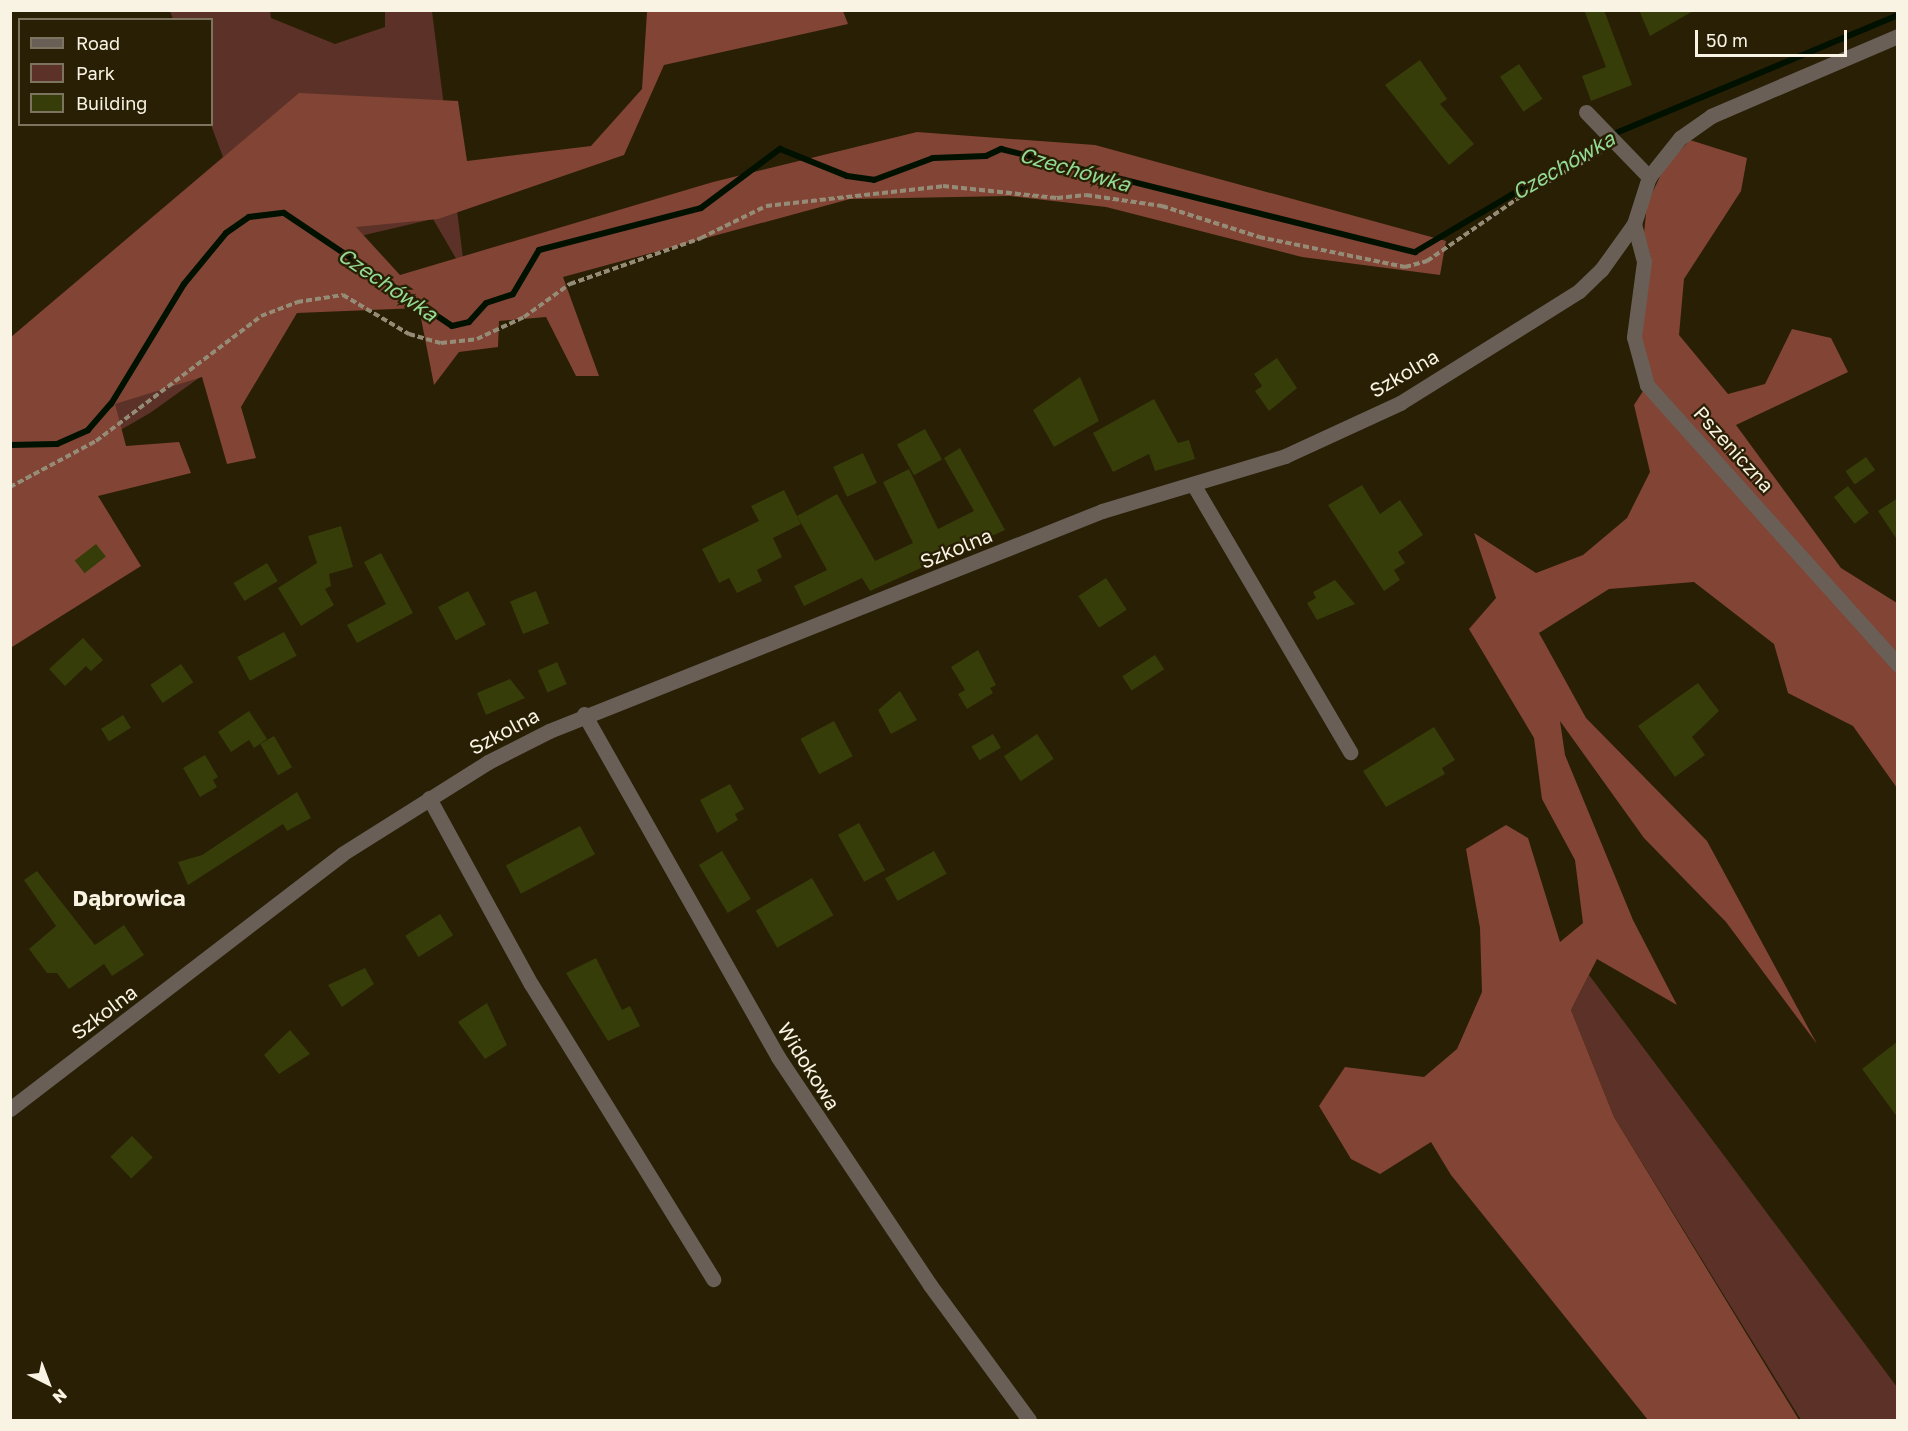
<!DOCTYPE html>
<html>
<head>
<meta charset="utf-8">
<style>
  body { margin:0 }
  #map { position:relative; width:1908px; height:1431px; overflow:hidden; background:#281f05; font-family:"Golos Text",sans-serif }
  div>[style] { position:absolute }
  [style*='--x'] { left:calc(var(--x)*1px); top:calc(var(--y)*1px); width:calc(var(--w)*1px); rotate:calc(var(--a)*1deg) }
  .green>* { inset:0; background:#5c3228 }
  .forest>* { inset:0; background:#824434 }
  .stream>* { height:6px; margin:-3px; padding:0 3px; transform-origin:3px; border-radius:3px; background:#010 }
  .building>* { inset:0; background:#363d09; transform-origin:0 0 }
  .path>* { height:4px; margin-top:-2px; transform-origin:0; background:repeating-linear-gradient(90deg,#948c77 0 6px,transparent 0 9px) }
  .minor>* { height:15px; margin:-7.5px; padding:0 7.5px; transform-origin:7.5px; border-radius:7.5px; background:#695f56 }
  span { translate:-50% -50%; white-space:nowrap; text-align:center; line-height:1.15; -webkit-text-stroke:4.5px #281f05; paint-order:stroke }
  .street-label { font-size:20px; color:#f9f3e3 }
  .water-label { font-size:21px; color:#93da94; font-style:italic }
  .quarter-label { font-size:22px; color:#f9f3e3; font-weight:700 }
  .frame { position:absolute; inset:0; border:12px solid #f9f3e3; pointer-events:none }
  .legend { position:absolute; left:18px; top:18px; width:195px; height:108px; box-sizing:border-box; background:#281f05; border:2px solid #7c745e; margin:0; padding:8px 10px; list-style:none; font-size:18px; color:#f9f3e3 }
  .legend li { display:flex; align-items:center; gap:12px; height:30px }
  .legend b { width:30px; border:2px solid #7c745e }
  .north { position:absolute; left:18px; top:1353px; width:60px; height:60px; -webkit-text-stroke:4px #281f05; paint-order:stroke; rotate:138deg; font-size:16px; font-weight:700; line-height:24px; text-align:center; color:#f9f3e3 }
  .north::after { content:''; display:block; margin:auto; width:21px; height:27px; background:#f9f3e3; clip-path:polygon(50% 0,100% 100%,50% 72%,0 100%) }
  .scale { position:absolute; left:1695px; top:30px; width:152px; height:27px; box-sizing:border-box; border:3px solid #f9f3e3; border-top:0; padding-left:8px; font-size:18px; line-height:21px; white-space:nowrap; color:#f9f3e3; -webkit-text-stroke:4px #281f05; paint-order:stroke }
</style>
</head>
<body>
<div id="map">
  <div class="green">
    <i style="clip-path:polygon(170px 11px,270px 11px,271px 18px,335px 44px,385px 27px,385px 11px,432px 11px,465px 274px,433px 219px,258px 260px,290px 313px,150px 413px,11px 493px,10px 338px,223px 157px,211px 125px,212px 20px,173px 19px)"></i>
    <i style="clip-path:polygon(1589px 975px,1897px 1387px,1897px 1420px,1801px 1420px,1614px 1117px,1571px 1010px)"></i>
  </div>
  <div class="forest">
    <i style="clip-path:polygon(657px 11px,843px 11px,848px 24px,664px 65px,624px 155px,438px 219px,356px 227px,400px 275px,713px 182px,917px 132px,1095px 145px,1446px 241px,1440px 275px,1302px 257px,1106px 207px,1010px 196px,850px 199px,563px 277px,599px 376px,576px 376px,546px 317px,499px 321px,498px 347px,459px 352px,434px 385px,419px 308px,297px 313px,241px 407px,256px 458px,227px 464px,202px 377px,115px 404px,126px 446px,179px 442px,191px 473px,98px 496px,141px 566px,12px 647px,10px 338px,299px 93px,458px 101px,467px 161px,591px 146px,642px 89px,647px 12px)"></i>
    <i style="clip-path:polygon(1690px 140px,1747px 158px,1741px 191px,1684px 279px,1679px 335px,1728px 394px,1765px 384px,1792px 329px,1831px 338px,1848px 372px,1736px 425px,1841px 568px,1897px 603px,1897px 788px,1853px 726px,1788px 693px,1774px 644px,1694px 582px,1609px 589px,1539px 633px,1586px 718px,1707px 841px,1817px 1044px,1726px 922px,1644px 838px,1560px 721px,1565px 755px,1633px 920px,1677px 1005px,1597px 959px,1571px 1010px,1614px 1117px,1799px 1420px,1648px 1420px,1451px 1175px,1431px 1142px,1380px 1174px,1351px 1159px,1319px 1106px,1345px 1067px,1424px 1077px,1457px 1049px,1482px 992px,1480px 928px,1466px 849px,1506px 825px,1528px 838px,1560px 942px,1583px 923px,1575px 860px,1542px 799px,1534px 738px,1469px 629px,1496px 598px,1474px 533px,1536px 573px,1583px 555px,1627px 518px,1650px 472px,1634px 405px,1647px 385px,1641px 333px,1651px 258px,1644px 233px,1647px 204px,1664px 168px)"></i>
  </div>
  <div class="stream">
    <i style="--x:10;--y:445;--w:47;--a:-1.2"></i>
    <i style="--x:57;--y:444;--w:34;--a:-24"></i>
    <i style="--x:88;--y:430;--w:35;--a:-49"></i>
    <i style="--x:111;--y:404;--w:140;--a:-58.7"></i>
    <i style="--x:184;--y:284;--w:66;--a:-50.5"></i>
    <i style="--x:226;--y:233;--w:28;--a:-35"></i>
    <i style="--x:249;--y:217;--w:35;--a:-7"></i>
    <i style="--x:284;--y:213;--w:202;--a:33.9"></i>
    <i style="--x:452;--y:326;--w:17;--a:-13"></i>
    <i style="--x:469;--y:322;--w:25;--a:-48"></i>
    <i style="--x:486;--y:303;--w:28;--a:-18"></i>
    <i style="--x:513;--y:294;--w:51;--a:-59.4"></i>
    <i style="--x:539;--y:250;--w:167;--a:-14.5"></i>
    <i style="--x:701;--y:208;--w:99;--a:-36.8"></i>
    <i style="--x:780;--y:149;--w:72;--a:21.9"></i>
    <i style="--x:847;--y:176;--w:27;--a:8"></i>
    <i style="--x:874;--y:180;--w:63;--a:-20.4"></i>
    <i style="--x:933;--y:158;--w:53;--a:-2.2"></i>
    <i style="--x:986;--y:156;--w:17;--a:-25"></i>
    <i style="--x:1001;--y:149;--w:427;--a:14"></i>
    <i style="--x:1415;--y:252;--w:234;--a:-30.6"></i>
    <i style="--x:1616;--y:133;--w:306;--a:-22.7"></i>
  </div>
  <div class="building">
    <i style="clip-path:polygon(1584px 10px,1604px 10px,1632px 85px,1591px 101px,1582px 76px,1606px 67px)"></i>
    <i style="clip-path:polygon(1639px 10px,1695px 10px,1650px 36px)"></i>
    <i style="clip-path:polygon(1420px 60px,1447px 99px,1440px 104px,1474px 144px,1449px 165px,1385px 85px)"></i>
    <i style="left:1519px;top:64px;width:42px;height:23px;rotate:56deg"></i>
    <i style="clip-path:polygon(1277px 358px,1297px 388px,1269px 411px,1255px 391px,1262px 386px,1254px 374px)"></i>
    <i style="clip-path:polygon(1080px 377px,1099px 421px,1054px 447px,1033px 410px)"></i>
    <i style="clip-path:polygon(1154px 399px,1178px 443px,1189px 440px,1195px 459px,1155px 471px,1149px 454px,1113px 472px,1093px 433px)"></i>
    <i style="left:925px;top:429px;width:35px;height:32px;rotate:61deg"></i>
    <i style="clip-path:polygon(960px 448px,1005px 530px,870px 591px,862px 578px,804px 606px,794px 586px,827px 570px,797px 516px,837px 494px,875px 561px,913px 543px,883px 482px,909px 469px,938px 529px,974px 511px,944px 458px)"></i>
    <i style="left:863px;top:453px;width:33px;height:33px;rotate:65deg"></i>
    <i style="left:1866px;top:457px;width:16px;height:25px;rotate:55deg"></i>
    <i style="clip-path:polygon(1362px 485px,1380px 514px,1400px 500px,1423px 535px,1398px 552px,1405px 563px,1394px 570px,1400px 580px,1384px 591px,1328px 505px)"></i>
    <i style="left:1848px;top:486px;width:34px;height:18px;rotate:52deg"></i>
    <i style="clip-path:polygon(784px 490px,801px 524px,773px 538px,782px 557px,757px 570px,762px 581px,737px 593px,729px 578px,719px 583px,702px 549px,759px 521px,751px 506px)"></i>
    <i style="clip-path:polygon(1898px 498px,1898px 541px,1878px 511px)"></i>
    <i style="clip-path:polygon(341px 526px,353px 567px,329px 574px,331px 586px,325px 589px,334px 605px,301px 626px,278px 588px,317px 563px,308px 536px)"></i>
    <i style="left:96px;top:544px;width:16px;height:27px;rotate:52deg"></i>
    <i style="clip-path:polygon(381px 553px,413px 613px,357px 643px,347px 625px,386px 604px,364px 562px)"></i>
    <i style="left:267px;top:563px;width:21px;height:39px;rotate:59deg"></i>
    <i style="left:1106px;top:578px;width:38px;height:33px;rotate:57deg"></i>
    <i style="clip-path:polygon(1335px 580px,1355px 604px,1317px 620px,1307px 603px,1316px 598px,1313px 592px)"></i>
    <i style="left:468px;top:591px;width:38px;height:34px;rotate:62deg"></i>
    <i style="left:536px;top:591px;width:35px;height:28px;rotate:68deg"></i>
    <i style="left:284px;top:632px;width:27px;height:53px;rotate:62deg"></i>
    <i style="clip-path:polygon(83px 638px,103px 660px,91px 671px,86px 666px,65px 686px,49px 669px)"></i>
    <i style="clip-path:polygon(978px 650px,996px 685px,990px 688px,993px 693px,967px 709px,958px 694px,965px 690px,951px 667px)"></i>
    <i style="left:1155px;top:655px;width:17px;height:39px;rotate:57deg"></i>
    <i style="left:557px;top:662px;width:24px;height:21px;rotate:66deg"></i>
    <i style="left:181px;top:664px;width:22px;height:37px;rotate:56deg"></i>
    <i style="clip-path:polygon(510px 679px,525px 698px,486px 715px,477px 693px)"></i>
    <i style="clip-path:polygon(1698px 683px,1719px 711px,1692px 737px,1705px 755px,1675px 777px,1638px 726px)"></i>
    <i style="clip-path:polygon(900px 691px,917px 720px,891px 734px,878px 710px)"></i>
    <i style="clip-path:polygon(249px 711px,267px 739px,254px 748px,249px 740px,231px 752px,218px 732px)"></i>
    <i style="left:123px;top:715px;width:15px;height:26px;rotate:58deg"></i>
    <i style="left:834px;top:721px;width:40px;height:38px;rotate:62deg"></i>
    <i style="clip-path:polygon(1434px 727px,1455px 760px,1442px 768px,1445px 774px,1386px 807px,1363px 771px)"></i>
    <i style="left:993px;top:734px;width:16px;height:25px;rotate:60deg"></i>
    <i style="left:1037px;top:734px;width:30px;height:40px;rotate:56deg"></i>
    <i style="left:274px;top:736px;width:36px;height:16px;rotate:60deg"></i>
    <i style="clip-path:polygon(205px 755px,218px 777px,213px 780px,217px 787px,200px 797px,183px 768px)"></i>
    <i style="clip-path:polygon(730px 784px,744px 809px,735px 814px,738px 820px,717px 833px,700px 800px)"></i>
    <i style="clip-path:polygon(297px 792px,311px 818px,287px 831px,283px 824px,188px 885px,178px 862px,202px 855px)"></i>
    <i style="left:859px;top:823px;width:54px;height:24px;rotate:61deg"></i>
    <i style="left:580px;top:826px;width:32px;height:84px;rotate:62deg"></i>
    <i style="left:722px;top:851px;width:56px;height:27px;rotate:59deg"></i>
    <i style="left:934px;top:851px;width:26px;height:56px;rotate:61deg"></i>
    <i style="clip-path:polygon(37px 871px,95px 945px,124px 925px,144px 955px,112px 976px,104px 964px,69px 989px,57px 973px,47px 973px,29px 949px,56px 926px,24px 880px)"></i>
    <i style="left:812px;top:878px;width:43px;height:65px;rotate:60deg"></i>
    <i style="left:440px;top:914px;width:25px;height:41px;rotate:58deg"></i>
    <i style="clip-path:polygon(596px 958px,622px 1010px,630px 1006px,640px 1026px,608px 1041px,566px 973px)"></i>
    <i style="clip-path:polygon(365px 968px,374px 984px,342px 1007px,328px 985px)"></i>
    <i style="clip-path:polygon(487px 1003px,507px 1045px,485px 1059px,458px 1022px)"></i>
    <i style="clip-path:polygon(290px 1030px,310px 1054px,279px 1074px,264px 1055px)"></i>
    <i style="clip-path:polygon(1898px 1041px,1898px 1118px,1862px 1069px)"></i>
    <i style="left:132px;top:1136px;width:30px;height:30px;rotate:46deg"></i>
  </div>
  <div class="path">
    <i style="--x:10;--y:487;--w:98;--a:-28.1"></i>
    <i style="--x:96;--y:441;--w:207;--a:-37.1"></i>
    <i style="--x:261;--y:316;--w:39;--a:-21"></i>
    <i style="--x:297;--y:302;--w:47;--a:-8.7"></i>
    <i style="--x:343;--y:295;--w:77;--a:30.6"></i>
    <i style="--x:409;--y:334;--w:33;--a:16"></i>
    <i style="--x:441;--y:343;--w:36;--a:-6"></i>
    <i style="--x:477;--y:339;--w:52;--a:-25.1"></i>
    <i style="--x:524;--y:317;--w:57;--a:-35.7"></i>
    <i style="--x:570;--y:284;--w:139;--a:-19.3"></i>
    <i style="--x:701;--y:238;--w:72;--a:-26.2"></i>
    <i style="--x:766;--y:206;--w:178;--a:-6.4"></i>
    <i style="--x:943;--y:186;--w:115;--a:6"></i>
    <i style="--x:1057;--y:198;--w:29;--a:-6"></i>
    <i style="--x:1086;--y:195;--w:77;--a:8.2"></i>
    <i style="--x:1162;--y:206;--w:102;--a:17.7"></i>
    <i style="--x:1259;--y:237;--w:149;--a:11.6"></i>
    <i style="--x:1405;--y:267;--w:23;--a:-15"></i>
    <i style="--x:1427;--y:261;--w:109;--a:-34.6"></i>
    <i style="--x:1517;--y:199;--w:96;--a:-29.2"></i>
  </div>
  <div class="minor">
    <i style="--x:1586;--y:112;--w:91;--a:45.9"></i>
    <i style="--x:1634;--y:224;--w:39;--a:75"></i>
    <i style="--x:1644;--y:262;--w:76;--a:97.6"></i>
    <i style="--x:1634;--y:337;--w:50;--a:74.8"></i>
    <i style="--x:1647;--y:385;--w:376;--a:48.1"></i>
    <i style="--x:1193;--y:484;--w:311;--a:59.6"></i>
    <i style="--x:584;--y:714;--w:394;--a:60.5"></i>
    <i style="--x:778;--y:1057;--w:274;--a:56.3"></i>
    <i style="--x:930;--y:1285;--w:167;--a:53.7"></i>
    <i style="--x:429;--y:798;--w:212;--a:61.3"></i>
    <i style="--x:531;--y:984;--w:347;--a:58.3"></i>
    <i style="--x:10;--y:1109;--w:419;--a:-37.5"></i>
    <i style="--x:342;--y:854;--w:173;--a:-32.2"></i>
    <i style="--x:488;--y:762;--w:68;--a:-26.9"></i>
    <i style="--x:549;--y:731;--w:595;--a:-21.69"></i>
    <i style="--x:1102;--y:511;--w:191;--a:-16.7"></i>
    <i style="--x:1285;--y:456;--w:127;--a:-24.7"></i>
    <i style="--x:1400;--y:403;--w:211;--a:-32"></i>
    <i style="--x:1579;--y:291;--w:30;--a:-44"></i>
    <i style="--x:1601;--y:270;--w:57;--a:-54.3"></i>
    <i style="--x:1634;--y:224;--w:49;--a:-72.3"></i>
    <i style="--x:1649;--y:177;--w:50;--a:-51.5"></i>
    <i style="--x:1680;--y:138;--w:38;--a:-35"></i>
    <i style="--x:1711;--y:116;--w:203;--a:-23.2"></i>
  </div>
  <div class="street-label">
    <span style="left:1404px;top:373px;rotate:-30deg">Szkolna</span>
    <span style="left:1734px;top:449px;rotate:48deg">Pszeniczna</span>
    <span style="left:956px;top:548px;rotate:-22deg">Szkolna</span>
    <span style="left:504px;top:731px;rotate:-28deg">Szkolna</span>
    <span style="left:104px;top:1012px;rotate:-37deg">Szkolna</span>
    <span style="left:809px;top:1066px;rotate:58deg">Widokowa</span>
  </div>
  <div class="water-label">
    <span style="left:1563px;top:165px;rotate:-30deg">Czechówka</span>
    <span style="left:1075px;top:169px;rotate:16deg">Czechówka</span>
    <span style="left:388px;top:284px;rotate:34deg">Czechówka</span>
  </div>
  <div class="quarter-label">
    <span style="left:129px;top:898px">Dąbrowica</span>
  </div>
  <div class="frame"></div>
  <ul class="legend">
  <li><b style="height:8px;background:#695f56"></b>Road</li>
  <li><b style="height:16px;background:#5c3228"></b>Park</li>
  <li><b style="height:16px;background:#363d09"></b>Building</li>
  </ul>
  <div class="north">N</div>
  <div class="scale">50 m</div>
</div>
</body>
</html>
